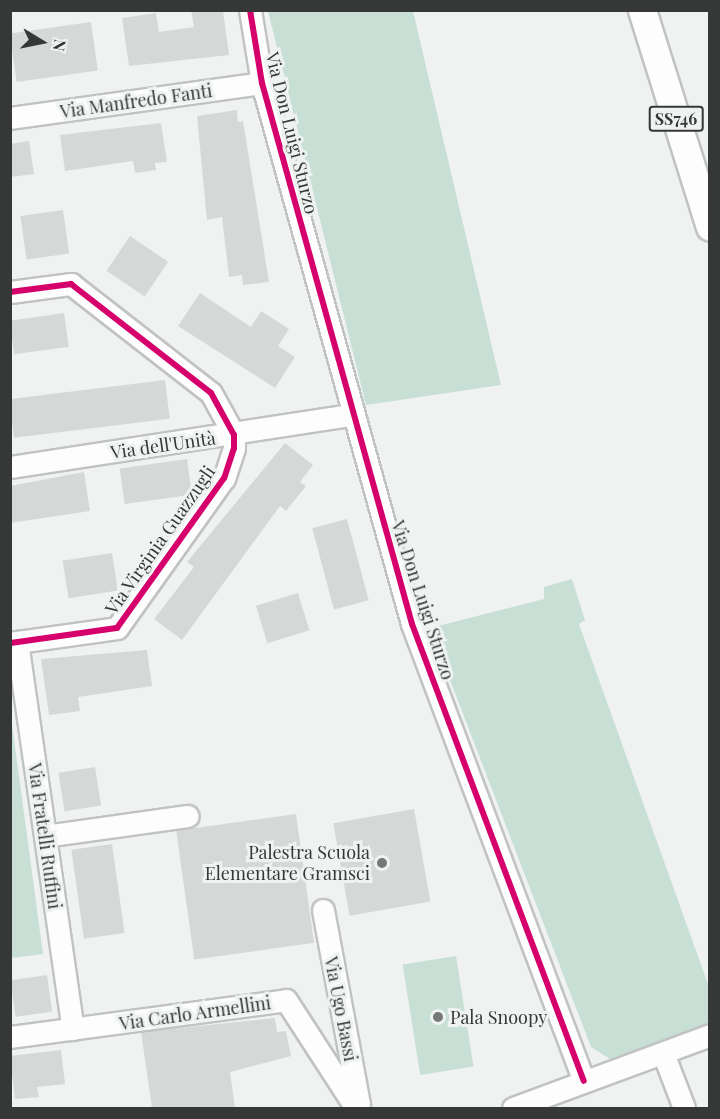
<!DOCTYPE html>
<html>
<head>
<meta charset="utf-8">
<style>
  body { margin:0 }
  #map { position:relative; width:720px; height:1119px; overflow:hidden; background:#eff2f1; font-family:"Playfair Display",serif }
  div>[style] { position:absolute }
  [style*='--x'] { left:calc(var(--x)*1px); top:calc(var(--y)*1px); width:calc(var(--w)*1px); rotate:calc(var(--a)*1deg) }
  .green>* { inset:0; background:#c8dfd6; transform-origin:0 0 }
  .building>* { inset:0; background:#d6d8d8; transform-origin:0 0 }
  .roads { filter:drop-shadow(2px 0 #c1c3c2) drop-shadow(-2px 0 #c1c3c2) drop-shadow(0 2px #c1c3c2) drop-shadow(0 -2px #c1c3c2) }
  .minor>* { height:21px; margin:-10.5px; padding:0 10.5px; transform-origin:10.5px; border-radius:10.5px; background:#fdfdfd }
  .major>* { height:27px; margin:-13.5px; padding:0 13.5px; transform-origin:13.5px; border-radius:13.5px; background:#fdfdfd }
  .cycleway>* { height:6px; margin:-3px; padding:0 3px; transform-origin:3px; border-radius:3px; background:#d6006c }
  .dots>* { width:16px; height:16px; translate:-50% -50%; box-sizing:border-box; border:3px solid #eef3f1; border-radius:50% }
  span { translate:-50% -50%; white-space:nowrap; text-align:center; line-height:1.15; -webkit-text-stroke:6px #eef3f1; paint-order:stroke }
  .shield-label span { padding:2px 4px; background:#eef3f1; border:2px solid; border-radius:4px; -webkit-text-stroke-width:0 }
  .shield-label { font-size:16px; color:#363837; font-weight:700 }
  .street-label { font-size:18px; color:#363837 }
  .poi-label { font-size:18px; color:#363837 }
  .right { translate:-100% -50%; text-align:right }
  .left { translate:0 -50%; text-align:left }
  .frame { position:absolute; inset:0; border:12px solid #363837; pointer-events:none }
  .north { position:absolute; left:12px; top:12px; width:60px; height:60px; -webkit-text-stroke:4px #eef3f1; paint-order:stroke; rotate:100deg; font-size:16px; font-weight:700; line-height:24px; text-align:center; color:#363837 }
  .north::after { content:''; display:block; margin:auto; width:21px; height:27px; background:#363837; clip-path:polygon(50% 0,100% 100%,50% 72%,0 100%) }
</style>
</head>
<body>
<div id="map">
  <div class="green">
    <i style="clip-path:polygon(268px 11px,413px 11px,501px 385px,366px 405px)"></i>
    <i style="clip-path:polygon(572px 579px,585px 620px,579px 624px,709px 987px,709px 1024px,610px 1059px,591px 1047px,430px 628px,544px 599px,544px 587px)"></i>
    <i style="clip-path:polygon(11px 717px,43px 954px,11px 958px,10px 958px)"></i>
    <i style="left:456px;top:956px;width:112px;height:54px;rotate:81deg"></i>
  </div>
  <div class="building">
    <i style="clip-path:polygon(191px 10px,223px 10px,229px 55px,129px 66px,122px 18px,156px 13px,159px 32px,194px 27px)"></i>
    <i style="left:91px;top:22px;width:49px;height:82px;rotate:82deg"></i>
    <i style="clip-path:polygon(237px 110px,238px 122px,243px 121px,269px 282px,243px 285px,242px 275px,229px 277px,222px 217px,207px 220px,197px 116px)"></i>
    <i style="clip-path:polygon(161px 123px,167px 162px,155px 163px,156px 170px,135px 173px,133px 161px,65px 171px,60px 135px)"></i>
    <i style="clip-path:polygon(29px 141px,34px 174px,10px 177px,10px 144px)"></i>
    <i style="left:63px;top:210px;width:44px;height:43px;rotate:82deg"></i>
    <i style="left:130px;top:236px;width:46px;height:42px;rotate:34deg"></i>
    <i style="clip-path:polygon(200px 293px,251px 327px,261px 311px,289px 329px,278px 346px,295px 357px,275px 388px,178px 326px)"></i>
    <i style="left:64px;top:313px;width:34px;height:55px;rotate:82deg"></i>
    <i style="left:165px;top:380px;width:39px;height:157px;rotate:83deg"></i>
    <i style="clip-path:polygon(285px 443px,313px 465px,300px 482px,306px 486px,286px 511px,280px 506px,182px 640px,154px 619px,194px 567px,187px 562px)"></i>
    <i style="left:187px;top:459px;width:36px;height:68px;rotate:82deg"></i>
    <i style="clip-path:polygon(84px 472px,90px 511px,10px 523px,10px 486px)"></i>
    <i style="left:347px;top:519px;width:84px;height:36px;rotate:75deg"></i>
    <i style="left:112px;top:553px;width:38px;height:50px;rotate:81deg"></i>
    <i style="left:298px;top:593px;width:39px;height:44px;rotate:73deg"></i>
    <i style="clip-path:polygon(147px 650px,152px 686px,78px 697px,80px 711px,49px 715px,41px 659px)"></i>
    <i style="left:95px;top:767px;width:39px;height:37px;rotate:81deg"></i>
    <i style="left:414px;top:809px;width:94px;height:82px;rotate:80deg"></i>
    <i style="left:296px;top:814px;width:130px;height:121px;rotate:82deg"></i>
    <i style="left:112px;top:844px;width:90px;height:41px;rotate:82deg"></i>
    <i style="left:47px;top:975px;width:37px;height:37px;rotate:82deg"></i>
    <i style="clip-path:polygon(275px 1018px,277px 1032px,286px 1031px,291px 1056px,230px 1072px,235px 1108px,152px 1108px,141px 1032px)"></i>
    <i style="clip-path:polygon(61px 1050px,65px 1084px,37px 1087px,39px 1097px,15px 1099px,10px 1056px)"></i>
  </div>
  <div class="roads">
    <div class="minor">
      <i style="--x:250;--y:10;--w:74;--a:80.7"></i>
      <i style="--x:262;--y:83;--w:561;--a:74.5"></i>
      <i style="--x:412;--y:624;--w:488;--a:69.4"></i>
      <i style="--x:10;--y:118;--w:254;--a:-7.9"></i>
      <i style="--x:10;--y:292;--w:62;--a:-7.5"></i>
      <i style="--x:71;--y:284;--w:177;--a:37.9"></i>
      <i style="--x:211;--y:393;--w:48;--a:61.3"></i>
      <i style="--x:234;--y:435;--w:13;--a:90"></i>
      <i style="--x:234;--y:448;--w:32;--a:108"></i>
      <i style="--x:224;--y:478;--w:184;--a:125.5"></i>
      <i style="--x:117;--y:628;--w:108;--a:172"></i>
      <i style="--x:10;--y:467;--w:344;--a:-8.7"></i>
      <i style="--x:17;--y:642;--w:391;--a:81.8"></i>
      <i style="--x:45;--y:836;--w:144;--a:-8"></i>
      <i style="--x:323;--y:910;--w:198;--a:79.5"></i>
      <i style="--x:10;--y:1037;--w:278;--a:-7.6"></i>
      <i style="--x:286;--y:1000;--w:129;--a:57.1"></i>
      <i style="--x:663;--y:1053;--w:59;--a:69.1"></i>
      <i style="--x:513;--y:1108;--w:210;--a:-20.3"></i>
    </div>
    <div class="major">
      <i style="--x:642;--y:10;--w:227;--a:72.6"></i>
    </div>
  </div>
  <div class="cycleway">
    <i style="--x:250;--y:10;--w:74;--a:80.7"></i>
    <i style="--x:262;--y:83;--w:561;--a:74.5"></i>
    <i style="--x:412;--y:624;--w:488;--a:69.4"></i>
    <i style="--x:10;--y:292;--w:62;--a:-7.5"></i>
    <i style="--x:71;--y:284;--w:177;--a:37.9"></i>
    <i style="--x:211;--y:393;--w:48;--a:61.3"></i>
    <i style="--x:234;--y:435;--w:13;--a:90"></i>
    <i style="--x:234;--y:448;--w:32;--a:108"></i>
    <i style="--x:224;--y:478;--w:184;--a:125.5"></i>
    <i style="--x:117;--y:628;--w:108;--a:172"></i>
  </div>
  <div class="dots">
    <i style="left:382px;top:863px;background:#777978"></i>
    <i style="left:438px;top:1017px;background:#777978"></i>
  </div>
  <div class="shield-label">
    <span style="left:676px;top:119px">SS746</span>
  </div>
  <div class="street-label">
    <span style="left:136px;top:101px;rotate:-8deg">Via Manfredo Fanti</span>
    <span style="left:292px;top:133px;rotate:76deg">Via Don Luigi Sturzo</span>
    <span style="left:163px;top:445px;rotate:-8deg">Via dell'Unità</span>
    <span style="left:160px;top:540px;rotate:-55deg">Via Virginia Guazzugli</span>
    <span style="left:423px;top:600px;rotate:72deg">Via Don Luigi Sturzo</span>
    <span style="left:45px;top:836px;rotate:82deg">Via Fratelli Ruffini</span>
    <span style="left:341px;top:1009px;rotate:79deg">Via Ugo Bassi</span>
    <span style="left:195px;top:1013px;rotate:-8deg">Via Carlo Armellini</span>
  </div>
  <div class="poi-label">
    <span class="right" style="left:370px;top:863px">Palestra Scuola<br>Elementare Gramsci</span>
    <span class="left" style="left:450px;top:1017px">Pala Snoopy</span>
  </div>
  <div class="frame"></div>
  <div class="north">N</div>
</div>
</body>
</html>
